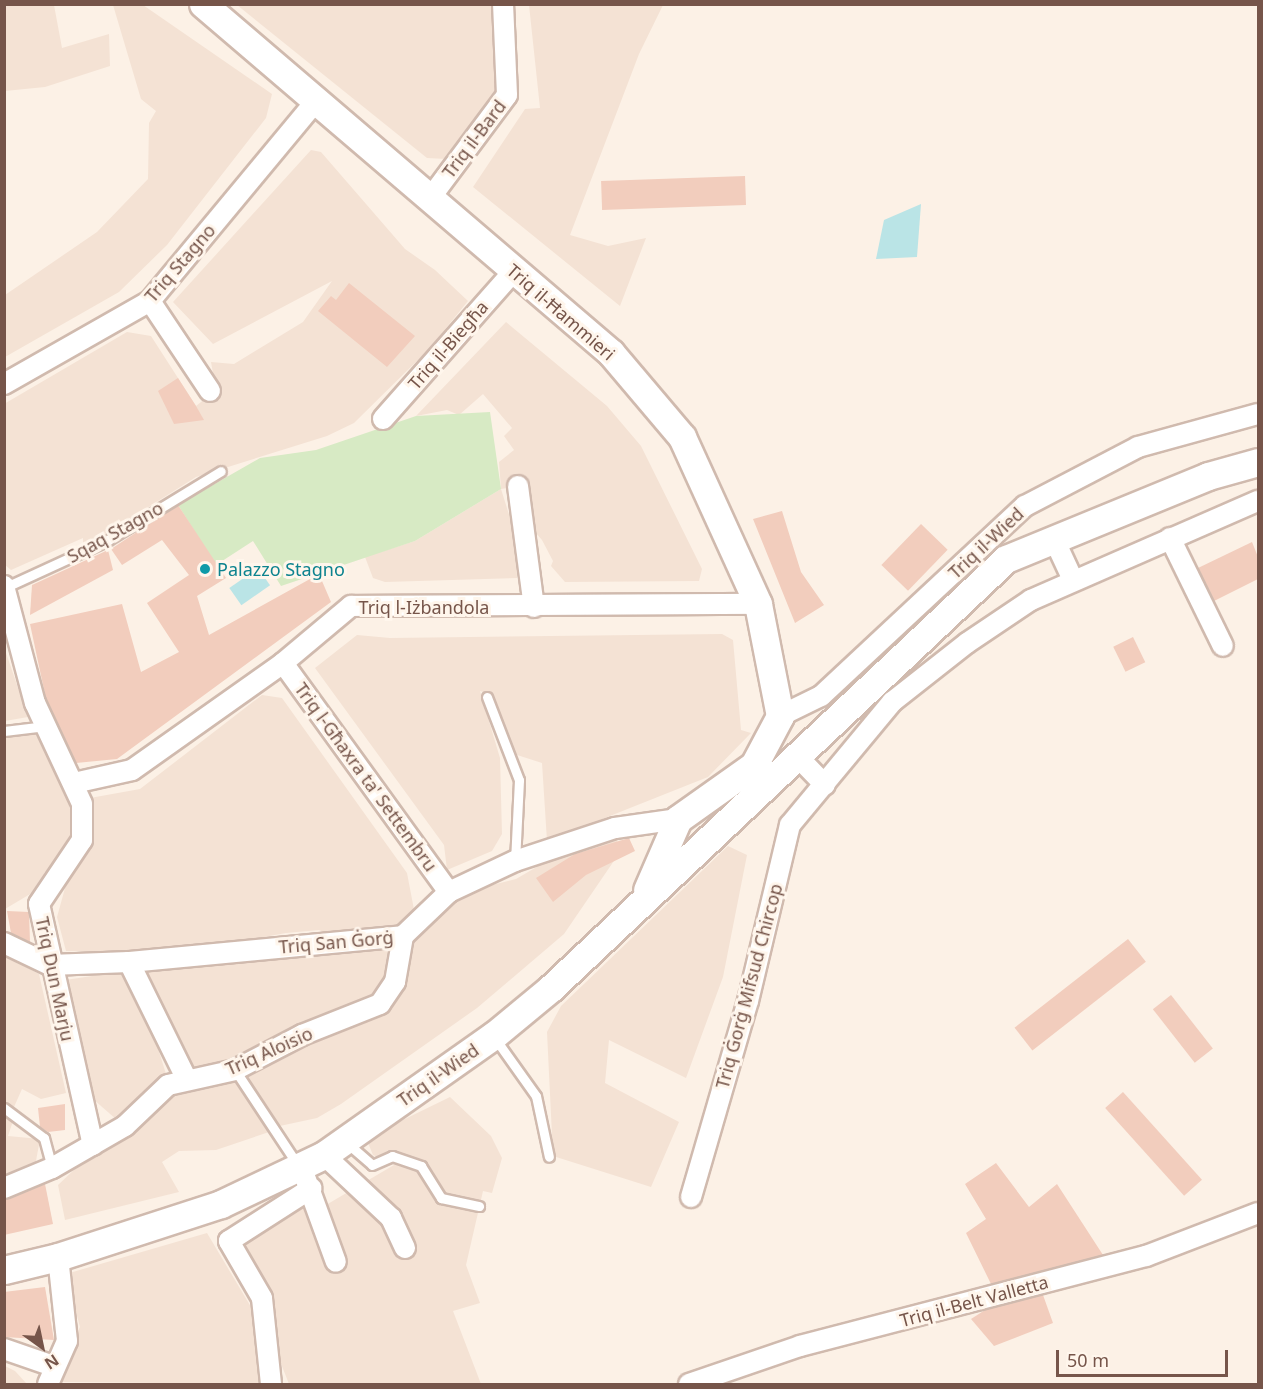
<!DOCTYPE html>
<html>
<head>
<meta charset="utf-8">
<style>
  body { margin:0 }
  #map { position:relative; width:1263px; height:1389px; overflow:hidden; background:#fcf1e6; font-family:"Noto Sans",sans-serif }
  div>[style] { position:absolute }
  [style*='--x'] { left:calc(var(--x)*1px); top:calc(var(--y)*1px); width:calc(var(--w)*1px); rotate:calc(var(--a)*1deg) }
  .residential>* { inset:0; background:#f4e2d4 }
  .green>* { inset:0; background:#d7eac4 }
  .water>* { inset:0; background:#bae4e6; transform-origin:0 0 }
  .building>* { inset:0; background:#f2cdbd; transform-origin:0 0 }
  .roads { filter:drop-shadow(2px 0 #d0baae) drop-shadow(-2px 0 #d0baae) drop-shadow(0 2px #d0baae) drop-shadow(0 -2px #d0baae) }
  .lane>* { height:9px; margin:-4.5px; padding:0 4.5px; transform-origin:4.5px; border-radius:4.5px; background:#fff }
  .street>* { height:20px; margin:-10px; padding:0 10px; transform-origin:10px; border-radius:10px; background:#fff }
  .secondary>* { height:27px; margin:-13.5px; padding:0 13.5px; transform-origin:13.5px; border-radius:13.5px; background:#fff }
  .dots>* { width:16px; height:16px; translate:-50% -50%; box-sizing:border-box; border:3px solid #fff6ec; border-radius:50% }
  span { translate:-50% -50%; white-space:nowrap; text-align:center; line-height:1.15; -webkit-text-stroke:6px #fff6ec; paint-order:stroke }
  .street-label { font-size:18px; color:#76554a }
  .culture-label { font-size:18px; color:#0d838f }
  .left { translate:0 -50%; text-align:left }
  .frame { position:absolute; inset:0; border:6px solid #76554a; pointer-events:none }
  .north { position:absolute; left:12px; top:1317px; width:60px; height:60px; -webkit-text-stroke:4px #fff6ec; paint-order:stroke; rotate:147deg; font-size:16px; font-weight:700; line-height:24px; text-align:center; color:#76554a }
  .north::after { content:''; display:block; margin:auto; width:21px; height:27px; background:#76554a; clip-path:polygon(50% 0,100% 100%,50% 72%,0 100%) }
  .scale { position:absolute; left:1056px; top:1350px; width:172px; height:27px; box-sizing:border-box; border:3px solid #76554a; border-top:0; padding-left:8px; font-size:18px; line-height:21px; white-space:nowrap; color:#76554a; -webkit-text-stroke:4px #fff6ec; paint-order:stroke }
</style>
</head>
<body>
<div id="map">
  <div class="residential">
    <i style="clip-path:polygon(4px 5px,54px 5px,62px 48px,109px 34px,110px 66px,45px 87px,5px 91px)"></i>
    <i style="clip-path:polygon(113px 5px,143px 5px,272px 94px,266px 118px,167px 245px,119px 292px,5px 357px,5px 295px,97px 232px,148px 179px,149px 123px,156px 111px,141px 99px)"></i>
    <i style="clip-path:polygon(237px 5px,491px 5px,498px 89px,446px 159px,427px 158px)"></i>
    <i style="clip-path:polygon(529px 5px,663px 5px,639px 54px,570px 235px,608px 246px,646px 238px,620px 306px,473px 187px,525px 109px,540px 108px)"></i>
    <i style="clip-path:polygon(311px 150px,321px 152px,405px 249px,435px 270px,468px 301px,429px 349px,354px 423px,327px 436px,196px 477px,109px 532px,83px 544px,83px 538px,11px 570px,4px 564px,4px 404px,127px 332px,151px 336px,196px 406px,216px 390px,211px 362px,234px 364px,303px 322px,332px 281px,213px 344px,173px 302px)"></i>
    <i style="clip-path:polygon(506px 322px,607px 406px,641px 446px,702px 569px,699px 581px,565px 582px,551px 566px,553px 561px,542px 540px,527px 523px,525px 479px,518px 486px,501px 489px,516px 537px,517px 578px,385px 582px,373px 578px,365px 557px,415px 541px,501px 489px,499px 462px,514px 450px,504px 436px,512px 428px,483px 394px,459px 415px,447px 410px,416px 416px)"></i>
    <i style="clip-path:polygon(722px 634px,733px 640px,741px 730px,751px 733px,708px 777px,547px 841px,542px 763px,514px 754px,507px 744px,491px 695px,480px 691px,500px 758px,502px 834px,492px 851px,447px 870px,444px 845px,315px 668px,357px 635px,390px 638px)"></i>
    <i style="clip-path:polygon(4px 647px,28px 717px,5px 721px,4px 721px)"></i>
    <i style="clip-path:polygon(262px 695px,282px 698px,407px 873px,416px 920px,406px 926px,335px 937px,319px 930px,286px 933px,176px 953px,172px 947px,134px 952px,66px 951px,57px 917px,90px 798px,140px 789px)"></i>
    <i style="clip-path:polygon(35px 734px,65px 775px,73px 830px,56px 866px,44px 873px,47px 884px,5px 909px,5px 736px)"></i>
    <i style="clip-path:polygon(616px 836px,620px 852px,564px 934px,477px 1008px,341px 1104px,317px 1118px,275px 1127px,243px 1072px,312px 1037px,399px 980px,416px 929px,433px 912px,484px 887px,516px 879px,547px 861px)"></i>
    <i style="clip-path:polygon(728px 846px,747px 855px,723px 977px,686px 1078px,609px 1040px,605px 1083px,679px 1122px,651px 1187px,553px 1156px,547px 1032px,561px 1006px)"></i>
    <i style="clip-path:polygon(386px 944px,392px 968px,384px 992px,239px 1055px,215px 1069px,193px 1072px,139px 971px)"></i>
    <i style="clip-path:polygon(4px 955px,39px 974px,66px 1093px,41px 1099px,22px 1089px,14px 1107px,5px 1104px)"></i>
    <i style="clip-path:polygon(120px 972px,151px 1026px,166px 1074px,117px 1120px,85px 1092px,58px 981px)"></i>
    <i style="clip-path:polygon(237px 1080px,269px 1132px,216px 1150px,179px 1151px,162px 1162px,179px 1192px,65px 1220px,58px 1185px,76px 1168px,159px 1105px,178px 1094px)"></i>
    <i style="clip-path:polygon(450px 1097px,491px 1136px,502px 1158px,492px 1193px,483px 1191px,466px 1265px,480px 1303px,453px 1311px,481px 1384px,289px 1384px,274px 1346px,269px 1291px,242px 1237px,294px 1206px,326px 1205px,394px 1165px,373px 1155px,366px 1138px)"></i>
    <i style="clip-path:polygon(4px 1118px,13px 1121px,8px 1136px,40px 1139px,34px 1172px,5px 1178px)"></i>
    <i style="clip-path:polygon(207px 1233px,254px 1312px,263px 1384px,59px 1382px,58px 1372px,80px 1327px,66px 1274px)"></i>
    <i style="clip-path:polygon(5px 1366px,15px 1371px,27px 1384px,5px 1384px)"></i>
  </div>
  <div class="green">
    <i style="clip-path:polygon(490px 412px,501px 489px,415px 541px,281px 586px,253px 541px,216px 565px,178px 505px,260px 458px,316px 450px,416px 416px)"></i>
  </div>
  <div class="water">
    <i style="clip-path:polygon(921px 204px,917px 257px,876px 259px,884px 220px)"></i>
    <i style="left:258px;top:568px;width:21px;height:35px;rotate:55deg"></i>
  </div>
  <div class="building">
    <i style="left:745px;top:176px;width:29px;height:144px;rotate:88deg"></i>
    <i style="clip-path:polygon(349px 283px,415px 336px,387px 367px,318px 311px,331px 296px,336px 300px)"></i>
    <i style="clip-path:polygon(178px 378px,196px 406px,204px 420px,174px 424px,158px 391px)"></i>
    <i style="clip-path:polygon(178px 505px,226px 578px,197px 596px,209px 635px,319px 574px,331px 602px,117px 759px,76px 763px,46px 699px,30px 624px,122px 604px,141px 672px,179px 652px,147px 603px,189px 575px,162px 540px,122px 565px,111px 549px)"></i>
    <i style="clip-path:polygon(782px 511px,801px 572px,824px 605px,795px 623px,753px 519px)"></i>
    <i style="left:921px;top:524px;width:37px;height:57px;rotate:44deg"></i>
    <i style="clip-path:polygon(1252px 542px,1258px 557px,1258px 579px,1214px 601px,1198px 568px)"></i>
    <i style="clip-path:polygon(108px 550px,113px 570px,30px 615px,32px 585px)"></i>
    <i style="left:1133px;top:637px;width:28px;height:22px;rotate:64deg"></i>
    <i style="clip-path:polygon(629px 838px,635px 851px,586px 875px,553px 902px,536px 878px,575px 854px)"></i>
    <i style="clip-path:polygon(7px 911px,29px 912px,30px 942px,11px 933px)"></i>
    <i style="left:1128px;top:939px;width:29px;height:144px;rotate:52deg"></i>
    <i style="left:1171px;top:995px;width:68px;height:23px;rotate:52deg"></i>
    <i style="left:1123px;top:1092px;width:118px;height:24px;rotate:48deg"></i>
    <i style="clip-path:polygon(65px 1104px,65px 1130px,48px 1132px,40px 1127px,38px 1108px)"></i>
    <i style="clip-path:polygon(996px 1163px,1029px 1207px,1057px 1184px,1103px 1255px,991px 1284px,966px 1233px,986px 1219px,965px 1184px)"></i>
    <i style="clip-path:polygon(45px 1184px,53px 1224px,4px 1235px,4px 1200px)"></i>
    <i style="clip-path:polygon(45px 1287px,54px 1340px,4px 1337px,4px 1292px)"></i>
    <i style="clip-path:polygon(1043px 1295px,1053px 1323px,994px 1346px,971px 1319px,985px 1310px)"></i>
  </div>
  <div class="roads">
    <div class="lane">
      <i style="--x:6;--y:587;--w:112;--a:-24.7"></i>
      <i style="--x:108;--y:540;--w:132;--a:-31.4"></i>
      <i style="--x:487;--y:697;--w:89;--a:68.9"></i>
      <i style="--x:519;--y:780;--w:81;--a:92.8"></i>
      <i style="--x:4;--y:731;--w:42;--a:-6.8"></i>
      <i style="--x:494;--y:1037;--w:72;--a:54.6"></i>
      <i style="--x:536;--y:1096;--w:62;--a:78"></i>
      <i style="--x:235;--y:1070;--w:113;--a:56.6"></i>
      <i style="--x:4;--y:1108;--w:50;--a:36.9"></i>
      <i style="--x:44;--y:1138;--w:31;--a:75"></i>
      <i style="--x:347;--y:1143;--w:33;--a:41"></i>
      <i style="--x:372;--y:1165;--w:22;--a:-24"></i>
      <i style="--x:392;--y:1156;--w:31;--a:19"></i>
      <i style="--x:421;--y:1166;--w:38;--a:58"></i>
      <i style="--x:441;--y:1198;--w:39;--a:12"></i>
    </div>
    <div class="street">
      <i style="--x:431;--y:197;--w:127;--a:-53.3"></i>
      <i style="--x:507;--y:95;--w:91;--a:-92.5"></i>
      <i style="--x:150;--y:301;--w:108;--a:56.3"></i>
      <i style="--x:4;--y:384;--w:168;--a:-29.6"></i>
      <i style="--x:150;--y:301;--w:263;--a:-50.3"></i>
      <i style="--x:383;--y:419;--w:198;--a:-48.5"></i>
      <i style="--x:518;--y:486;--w:122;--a:82.5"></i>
      <i style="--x:1170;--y:538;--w:120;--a:63.9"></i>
      <i style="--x:1054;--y:539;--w:45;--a:65.1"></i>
      <i style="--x:4;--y:586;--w:121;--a:75.2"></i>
      <i style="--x:35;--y:703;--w:111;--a:65"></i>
      <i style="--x:82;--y:804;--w:36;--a:90"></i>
      <i style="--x:82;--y:840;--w:77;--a:123.9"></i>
      <i style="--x:39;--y:904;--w:247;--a:77.4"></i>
      <i style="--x:283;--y:663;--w:283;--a:54.1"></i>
      <i style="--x:780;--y:716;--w:46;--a:-26"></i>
      <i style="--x:821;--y:696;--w:279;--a:-43"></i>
      <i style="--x:1025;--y:506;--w:127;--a:-27.6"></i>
      <i style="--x:1138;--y:447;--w:124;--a:-15.4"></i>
      <i style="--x:797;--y:756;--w:40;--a:46"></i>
      <i style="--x:74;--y:783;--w:59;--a:-12.6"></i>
      <i style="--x:132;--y:770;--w:185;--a:-35.3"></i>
      <i style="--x:283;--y:663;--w:89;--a:-40"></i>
      <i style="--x:351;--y:606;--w:407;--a:-0.3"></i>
      <i style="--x:4;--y:943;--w:51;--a:25.6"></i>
      <i style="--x:50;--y:965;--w:79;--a:-2.2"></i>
      <i style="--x:129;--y:962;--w:275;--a:-5.4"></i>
      <i style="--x:403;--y:936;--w:64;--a:-43.7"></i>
      <i style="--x:449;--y:892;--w:73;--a:-25.2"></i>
      <i style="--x:515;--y:861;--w:105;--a:-18.3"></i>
      <i style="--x:615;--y:828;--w:64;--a:-8.1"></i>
      <i style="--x:129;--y:962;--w:131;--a:63.8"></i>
      <i style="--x:324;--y:1155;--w:92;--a:43.2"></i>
      <i style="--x:391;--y:1218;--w:33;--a:65"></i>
      <i style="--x:305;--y:1177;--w:90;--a:70"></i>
      <i style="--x:4;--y:1188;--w:52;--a:-22.6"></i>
      <i style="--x:52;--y:1168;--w:84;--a:-29.9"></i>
      <i style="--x:125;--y:1126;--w:59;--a:-43.6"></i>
      <i style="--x:168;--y:1085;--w:69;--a:-12.6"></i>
      <i style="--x:235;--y:1070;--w:76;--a:-27.6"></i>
      <i style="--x:302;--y:1035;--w:84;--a:-21.7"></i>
      <i style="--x:380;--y:1004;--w:27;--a:-56"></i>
      <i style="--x:395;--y:982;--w:47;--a:-80.1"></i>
      <i style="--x:691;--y:1197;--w:204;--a:-73.8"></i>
      <i style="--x:748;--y:1001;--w:181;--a:-76.6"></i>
      <i style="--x:790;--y:825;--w:160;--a:-50.3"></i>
      <i style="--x:892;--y:702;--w:95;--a:-38.2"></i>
      <i style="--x:967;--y:643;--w:77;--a:-33.9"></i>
      <i style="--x:1031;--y:600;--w:248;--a:-23.6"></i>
      <i style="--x:4;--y:1349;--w:52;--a:19.1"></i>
      <i style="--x:48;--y:1384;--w:47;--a:-66.2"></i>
      <i style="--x:67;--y:1341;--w:84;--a:-96.1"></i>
      <i style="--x:271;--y:1384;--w:86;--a:-96"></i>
      <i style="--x:262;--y:1298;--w:66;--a:-120.1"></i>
      <i style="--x:229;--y:1241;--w:98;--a:-32.6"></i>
      <i style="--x:689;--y:1384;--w:117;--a:-18.9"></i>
      <i style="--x:800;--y:1346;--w:358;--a:-14.6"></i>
      <i style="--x:1146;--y:1256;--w:120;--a:-21"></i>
    </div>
    <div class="secondary">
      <i style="--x:203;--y:4;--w:537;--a:40.54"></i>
      <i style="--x:611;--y:353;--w:110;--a:49.8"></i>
      <i style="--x:682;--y:437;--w:183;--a:65.5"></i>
      <i style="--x:758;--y:604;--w:114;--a:78.9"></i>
      <i style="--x:780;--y:716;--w:55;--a:118"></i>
      <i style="--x:754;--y:765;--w:93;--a:144.6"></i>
      <i style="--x:678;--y:819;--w:77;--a:113.6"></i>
      <i style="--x:4;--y:1270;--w:56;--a:-13.5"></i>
      <i style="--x:58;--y:1257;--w:171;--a:-18"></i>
      <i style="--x:221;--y:1204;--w:114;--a:-25.4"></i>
      <i style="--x:324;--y:1155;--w:207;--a:-35.2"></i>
      <i style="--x:493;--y:1036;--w:75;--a:-39.6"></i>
      <i style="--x:551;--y:988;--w:625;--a:-43.32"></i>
      <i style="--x:1006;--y:559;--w:218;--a:-22.3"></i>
      <i style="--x:1208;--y:476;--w:52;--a:-15.6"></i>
    </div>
  </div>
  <div class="dots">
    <i style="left:205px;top:569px;background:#0f9aa8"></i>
  </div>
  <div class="street-label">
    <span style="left:474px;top:139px;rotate:-53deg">Triq il-Bard</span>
    <span style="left:180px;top:263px;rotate:-49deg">Triq Stagno</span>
    <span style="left:561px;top:312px;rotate:41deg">Triq il-Ħammieri</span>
    <span style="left:448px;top:345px;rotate:-49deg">Triq il-Biegħa</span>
    <span style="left:115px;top:532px;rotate:-29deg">Sqaq Stagno</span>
    <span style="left:986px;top:543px;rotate:-43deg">Triq il-Wied</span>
    <span style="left:424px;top:607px">Triq l-Iżbandola</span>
    <span style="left:366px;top:777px;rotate:54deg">Triq l-Għaxra ta' Settembru</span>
    <span style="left:336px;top:942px;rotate:-5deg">Triq San Ġorġ</span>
    <span style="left:55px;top:979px;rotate:78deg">Triq Dun Marju</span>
    <span style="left:749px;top:986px;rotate:-75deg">Triq Ġorġ Mifsud Chircop</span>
    <span style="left:269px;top:1051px;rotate:-24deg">Triq Aloisio</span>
    <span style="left:438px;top:1075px;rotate:-35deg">Triq il-Wied</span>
    <span style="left:974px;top:1301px;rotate:-15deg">Triq il-Belt Valletta</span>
  </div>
  <div class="culture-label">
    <span class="left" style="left:217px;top:569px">Palazzo Stagno</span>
  </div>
  <div class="frame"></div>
  <div class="north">N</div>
  <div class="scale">50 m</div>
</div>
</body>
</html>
